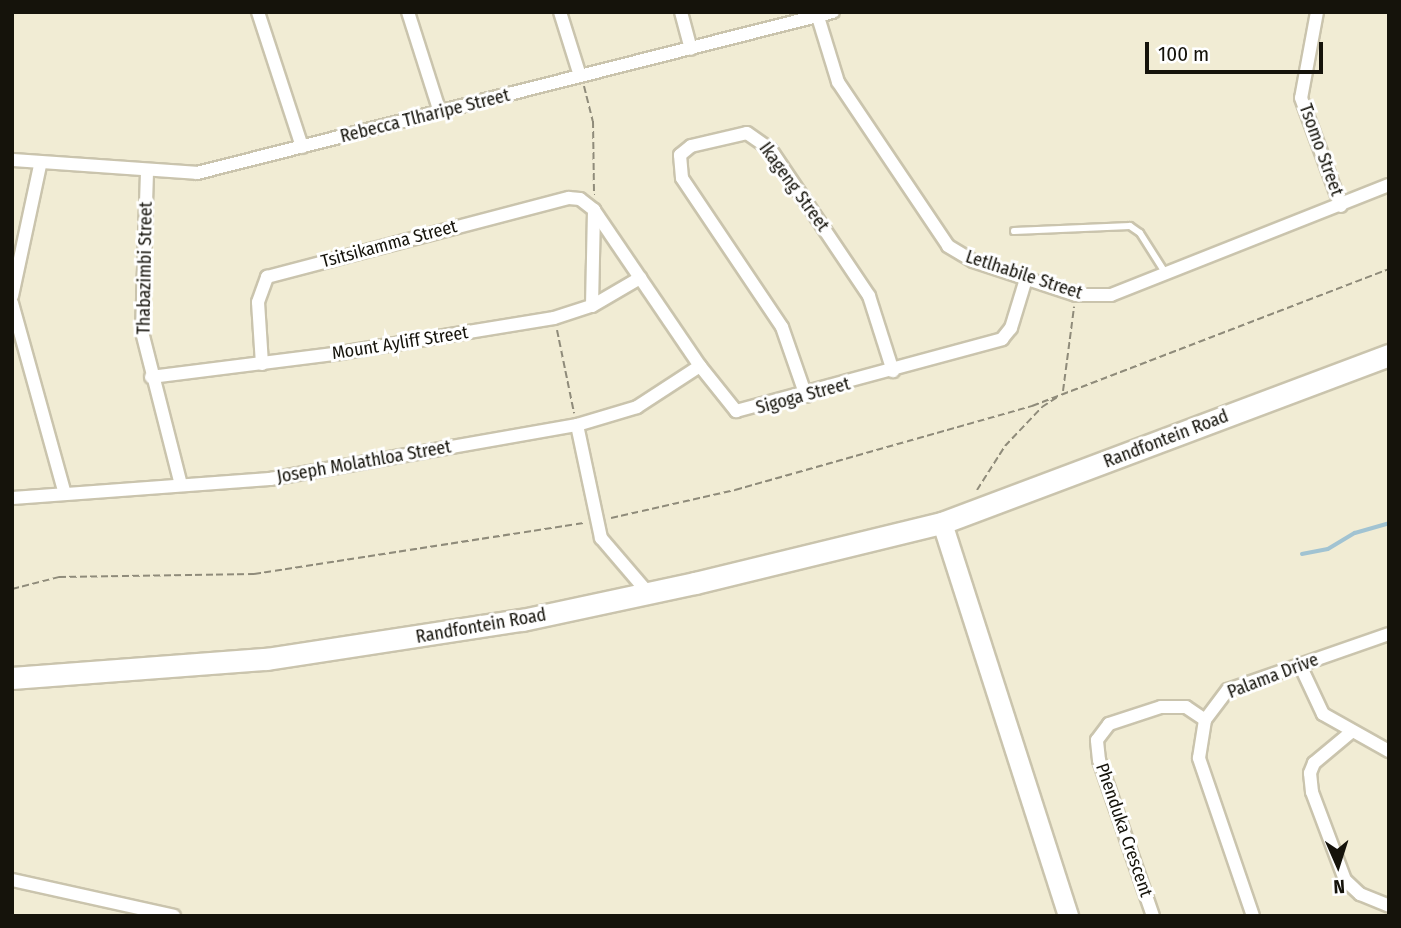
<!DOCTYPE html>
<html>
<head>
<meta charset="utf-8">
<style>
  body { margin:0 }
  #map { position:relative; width:1401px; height:928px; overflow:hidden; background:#f1ecd4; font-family:"Fira Sans Condensed",sans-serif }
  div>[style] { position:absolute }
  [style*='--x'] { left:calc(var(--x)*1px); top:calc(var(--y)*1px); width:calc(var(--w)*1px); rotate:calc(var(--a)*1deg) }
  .stream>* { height:3.5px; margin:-1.75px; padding:0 1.75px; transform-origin:1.75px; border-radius:1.75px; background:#a1c3d2 }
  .path>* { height:2px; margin-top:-1px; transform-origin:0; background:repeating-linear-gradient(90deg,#8f8b7a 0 7px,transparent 0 10.5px) }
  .roads { filter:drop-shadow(2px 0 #cac4ad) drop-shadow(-2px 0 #cac4ad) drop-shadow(0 2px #cac4ad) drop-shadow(0 -2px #cac4ad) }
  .lane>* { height:6px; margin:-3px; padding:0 3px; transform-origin:3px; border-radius:3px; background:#fff }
  .street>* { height:12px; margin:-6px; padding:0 6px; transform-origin:6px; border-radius:6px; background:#fff }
  .secondary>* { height:19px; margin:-9.5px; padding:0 9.5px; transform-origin:9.5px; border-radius:9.5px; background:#fff }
  .primary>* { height:21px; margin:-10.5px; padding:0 10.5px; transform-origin:10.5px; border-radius:10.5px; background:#fff }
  span { translate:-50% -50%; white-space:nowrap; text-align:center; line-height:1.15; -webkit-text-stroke:6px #fff; paint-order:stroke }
  .street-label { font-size:18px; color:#15130b }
  .frame { position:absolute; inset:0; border:14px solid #15130b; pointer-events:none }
  .north { position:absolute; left:1303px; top:830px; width:70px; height:70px; -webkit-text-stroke:5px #fff; paint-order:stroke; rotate:177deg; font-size:19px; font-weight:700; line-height:28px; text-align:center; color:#15130b }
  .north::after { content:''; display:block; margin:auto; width:24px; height:32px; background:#15130b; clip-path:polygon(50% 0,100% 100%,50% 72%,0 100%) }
  .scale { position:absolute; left:1145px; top:42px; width:178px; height:32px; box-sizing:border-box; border:4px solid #15130b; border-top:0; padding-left:9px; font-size:21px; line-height:24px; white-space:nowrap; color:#15130b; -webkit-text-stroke:5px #fff; paint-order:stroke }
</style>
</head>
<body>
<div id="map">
  <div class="stream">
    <i style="--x:1302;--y:554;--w:26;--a:-11"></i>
    <i style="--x:1328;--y:549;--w:31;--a:-31"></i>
    <i style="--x:1355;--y:533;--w:35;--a:-16"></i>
  </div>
  <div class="path">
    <i style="--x:584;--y:86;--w:36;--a:76"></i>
    <i style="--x:593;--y:121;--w:74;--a:89.2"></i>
    <i style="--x:557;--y:330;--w:85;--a:78.4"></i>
    <i style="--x:1063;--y:391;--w:85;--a:-82.5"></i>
    <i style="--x:977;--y:490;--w:52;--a:-57.5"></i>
    <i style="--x:1005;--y:446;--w:54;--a:-46.5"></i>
    <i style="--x:1042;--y:407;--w:20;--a:-33"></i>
    <i style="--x:611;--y:518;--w:127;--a:-12.7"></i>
    <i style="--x:735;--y:490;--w:309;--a:-15.8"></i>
    <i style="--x:1032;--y:406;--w:382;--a:-21"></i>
    <i style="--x:12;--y:589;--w:49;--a:-14.3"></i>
    <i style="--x:59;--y:577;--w:195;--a:-0.9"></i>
    <i style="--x:254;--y:574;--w:335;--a:-8.8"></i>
  </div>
  <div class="roads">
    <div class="lane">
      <i style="--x:1014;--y:231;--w:116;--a:-2.5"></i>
      <i style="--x:1130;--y:226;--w:12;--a:35"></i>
      <i style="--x:1140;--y:233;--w:49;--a:57.6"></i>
    </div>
    <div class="street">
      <i style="--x:258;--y:12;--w:142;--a:71.9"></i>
      <i style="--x:408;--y:12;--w:105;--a:72.3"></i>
      <i style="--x:560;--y:12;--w:67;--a:72.6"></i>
      <i style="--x:681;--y:12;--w:38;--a:75"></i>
      <i style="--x:1317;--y:12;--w:87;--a:100.5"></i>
      <i style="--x:1301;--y:98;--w:115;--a:69.7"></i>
      <i style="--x:818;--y:17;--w:68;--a:72.9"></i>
      <i style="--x:838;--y:82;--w:197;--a:56.1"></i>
      <i style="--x:948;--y:246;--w:29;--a:31"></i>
      <i style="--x:973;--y:261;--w:108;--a:18.3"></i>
      <i style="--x:1076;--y:295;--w:35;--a:0"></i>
      <i style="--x:1111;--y:295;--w:299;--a:-21.6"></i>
      <i style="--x:12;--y:160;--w:185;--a:4"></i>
      <i style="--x:197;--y:173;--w:656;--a:-14.21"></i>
      <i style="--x:147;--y:172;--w:160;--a:91.8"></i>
      <i style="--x:142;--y:332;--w:158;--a:75.7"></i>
      <i style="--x:12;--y:296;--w:134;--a:-77.9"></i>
      <i style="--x:12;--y:303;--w:198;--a:74.5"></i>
      <i style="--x:592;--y:306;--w:96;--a:-88.8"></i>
      <i style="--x:262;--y:364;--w:62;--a:-93.7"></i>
      <i style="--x:258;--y:302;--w:27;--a:-70"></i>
      <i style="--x:267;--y:277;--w:312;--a:-14.7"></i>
      <i style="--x:569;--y:198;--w:11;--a:5"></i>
      <i style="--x:580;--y:199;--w:18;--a:38"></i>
      <i style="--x:594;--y:210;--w:189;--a:55.8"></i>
      <i style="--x:700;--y:366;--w:58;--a:51.3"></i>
      <i style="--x:736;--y:411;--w:276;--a:-15.1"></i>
      <i style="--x:1002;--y:339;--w:14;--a:-51"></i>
      <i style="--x:1011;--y:328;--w:51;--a:-73"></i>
      <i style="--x:151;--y:377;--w:184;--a:-7.2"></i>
      <i style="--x:334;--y:354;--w:223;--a:-9.3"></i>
      <i style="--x:554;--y:318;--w:40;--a:-18"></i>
      <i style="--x:592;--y:306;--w:56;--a:-30.3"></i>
      <i style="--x:806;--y:396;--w:73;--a:-109.2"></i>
      <i style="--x:782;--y:327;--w:179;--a:-123.9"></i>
      <i style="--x:682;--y:178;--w:23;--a:-95"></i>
      <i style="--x:680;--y:155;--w:14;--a:-39"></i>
      <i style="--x:691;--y:146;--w:57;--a:-13.1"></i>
      <i style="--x:747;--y:133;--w:29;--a:35"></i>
      <i style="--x:771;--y:150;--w:176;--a:56.1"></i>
      <i style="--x:869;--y:296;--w:79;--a:72.3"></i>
      <i style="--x:577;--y:425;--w:116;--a:78"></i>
      <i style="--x:601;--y:538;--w:74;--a:49.4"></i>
      <i style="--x:12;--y:498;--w:259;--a:-4.2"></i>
      <i style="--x:270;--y:479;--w:312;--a:-10"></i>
      <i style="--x:577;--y:425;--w:63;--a:-16.7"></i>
      <i style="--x:637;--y:407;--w:75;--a:-33.1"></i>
      <i style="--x:1300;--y:665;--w:54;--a:64.9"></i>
      <i style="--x:1323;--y:714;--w:76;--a:29.3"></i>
      <i style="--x:1350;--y:733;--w:47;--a:140.2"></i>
      <i style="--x:1314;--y:763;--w:11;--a:112"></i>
      <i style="--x:1310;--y:773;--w:19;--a:84"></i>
      <i style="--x:1312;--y:792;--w:94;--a:69.4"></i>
      <i style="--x:1345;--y:880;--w:21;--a:43"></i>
      <i style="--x:1360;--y:894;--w:31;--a:22"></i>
      <i style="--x:12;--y:880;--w:166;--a:12.5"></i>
      <i style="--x:1153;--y:916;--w:165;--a:-109.1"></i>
      <i style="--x:1099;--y:760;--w:20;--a:-96"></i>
      <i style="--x:1097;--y:740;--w:20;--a:-53"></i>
      <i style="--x:1109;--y:724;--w:55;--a:-18.1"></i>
      <i style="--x:1161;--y:707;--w:25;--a:0"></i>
      <i style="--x:1186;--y:707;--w:23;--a:34"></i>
      <i style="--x:1253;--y:916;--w:167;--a:-108.9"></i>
      <i style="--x:1199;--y:758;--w:38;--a:-81"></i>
      <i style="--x:1205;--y:720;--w:38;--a:-53"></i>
      <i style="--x:1228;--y:690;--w:170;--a:-19.2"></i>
    </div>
    <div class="secondary">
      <i style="--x:942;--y:523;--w:413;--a:72.2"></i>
    </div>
    <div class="primary">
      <i style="--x:12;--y:678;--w:255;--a:-4.3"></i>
      <i style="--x:266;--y:659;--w:259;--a:-8.7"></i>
      <i style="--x:522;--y:620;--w:177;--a:-12.1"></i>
      <i style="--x:695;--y:583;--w:254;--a:-13.7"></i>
      <i style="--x:942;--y:523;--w:478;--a:-20.6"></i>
    </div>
  </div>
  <div class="street-label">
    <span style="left:425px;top:116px;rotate:-14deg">Rebecca Tlharipe Street</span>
    <span style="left:1321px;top:150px;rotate:70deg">Tsomo Street</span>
    <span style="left:794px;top:187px;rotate:54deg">Ikageng Street</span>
    <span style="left:389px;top:244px;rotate:-15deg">Tsitsikamma Street</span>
    <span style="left:145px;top:268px;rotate:-89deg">Thabazimbi Street</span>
    <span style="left:1024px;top:275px;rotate:18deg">Letlhabile Street</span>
    <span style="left:400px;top:343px;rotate:-9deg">Mount Ayliff Street</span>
    <span style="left:803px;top:396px;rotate:-15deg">Sigoga Street</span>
    <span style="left:1166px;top:439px;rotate:-21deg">Randfontein Road</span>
    <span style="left:364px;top:462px;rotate:-10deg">Joseph Molathloa Street</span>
    <span style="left:481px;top:626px;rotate:-10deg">Randfontein Road</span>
    <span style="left:1273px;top:676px;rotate:-21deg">Palama Drive</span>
    <span style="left:1124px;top:830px;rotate:71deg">Phenduka Crescent</span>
  </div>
  <div class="frame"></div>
  <div class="north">N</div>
  <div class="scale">100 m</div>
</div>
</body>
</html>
